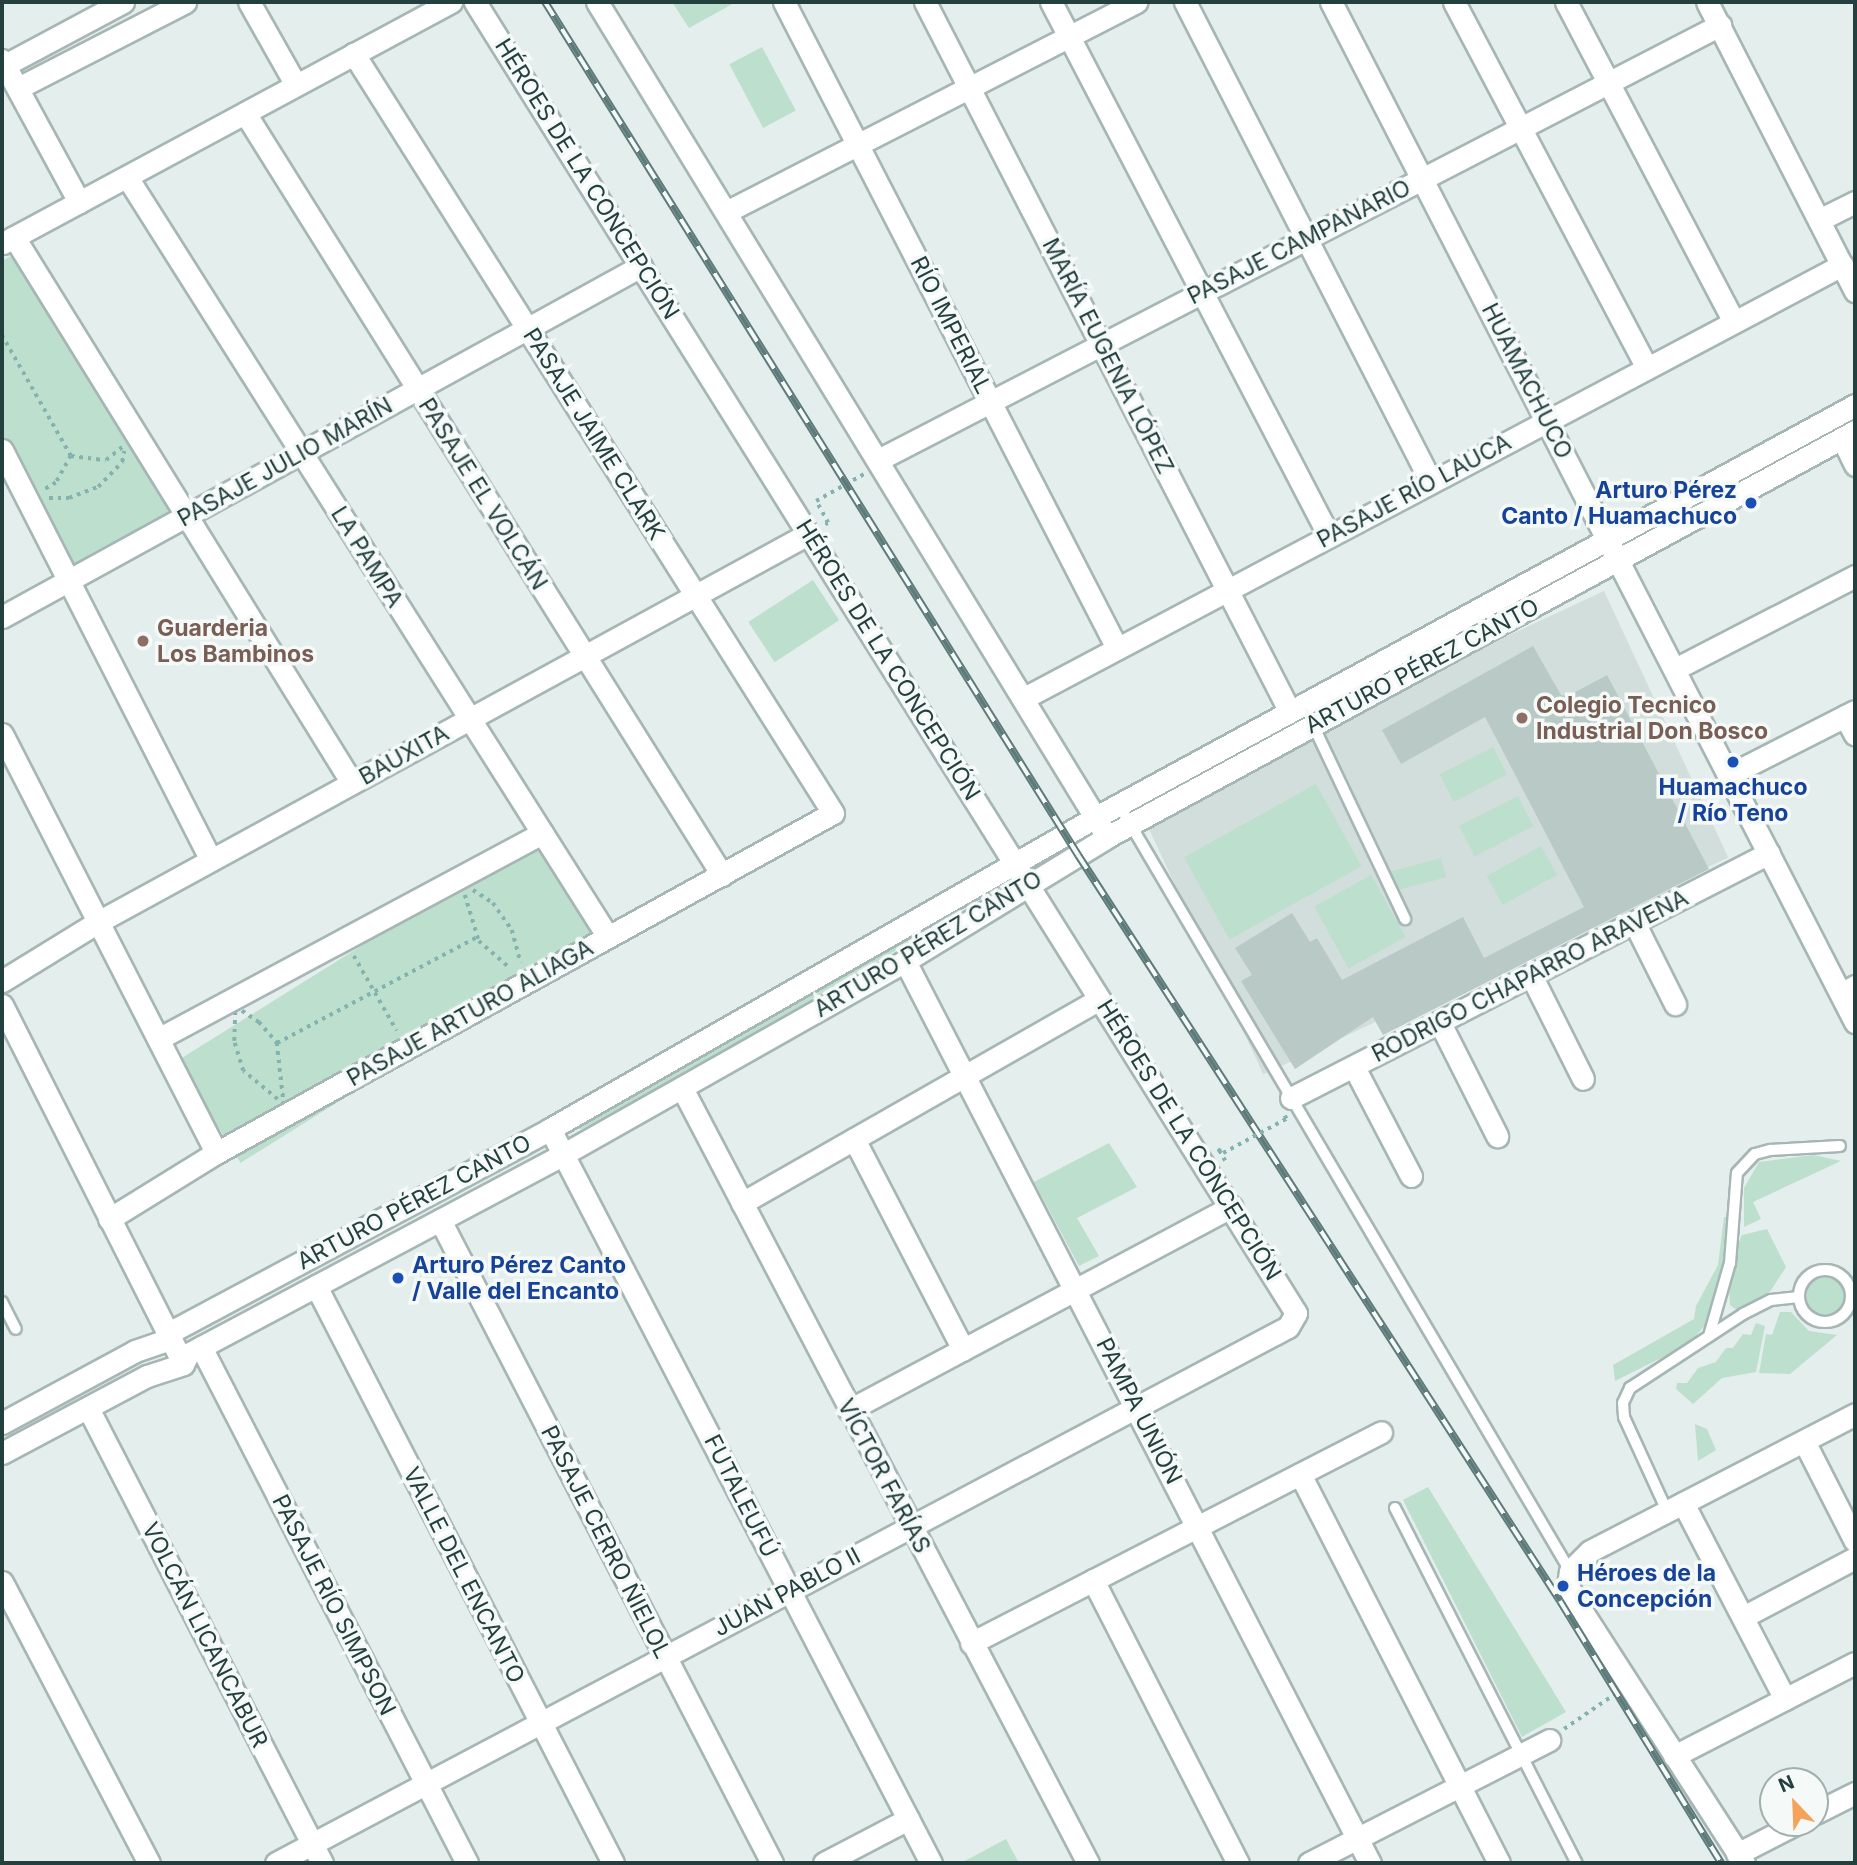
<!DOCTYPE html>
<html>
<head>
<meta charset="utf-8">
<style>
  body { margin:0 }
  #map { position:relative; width:1857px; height:1865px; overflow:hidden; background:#e4eeec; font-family:Inter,sans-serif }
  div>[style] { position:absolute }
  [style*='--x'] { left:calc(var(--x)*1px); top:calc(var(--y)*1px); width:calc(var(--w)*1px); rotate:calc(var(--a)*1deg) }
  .built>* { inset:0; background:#d2dedb; transform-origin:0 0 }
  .green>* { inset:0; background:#bddfce; transform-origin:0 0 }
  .round { border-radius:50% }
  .building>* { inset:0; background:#b9c9c5 }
  .path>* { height:3.5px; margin-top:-1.75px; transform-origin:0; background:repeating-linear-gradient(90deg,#84b2ae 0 3.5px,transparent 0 8.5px) }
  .roads { filter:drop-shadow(2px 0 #a6b6b5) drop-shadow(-2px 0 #a6b6b5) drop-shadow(0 2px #a6b6b5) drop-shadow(0 -2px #a6b6b5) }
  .service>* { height:10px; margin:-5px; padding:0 5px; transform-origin:5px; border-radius:5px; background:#fff }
  .service>.ring { margin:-5px; padding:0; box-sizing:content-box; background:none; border:10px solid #fff; border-radius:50% }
  .minor>* { height:21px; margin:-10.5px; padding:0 10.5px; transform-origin:10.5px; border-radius:10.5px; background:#fff }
  .tertiary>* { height:21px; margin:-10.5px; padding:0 10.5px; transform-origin:10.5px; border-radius:10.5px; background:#fff }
  .secondary>* { height:21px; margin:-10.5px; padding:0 10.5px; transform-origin:10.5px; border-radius:10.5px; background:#fff }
  .rail>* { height:8px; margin-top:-4px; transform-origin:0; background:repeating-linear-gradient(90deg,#f5faf8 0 16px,#5d7b7a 0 32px); box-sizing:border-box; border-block:2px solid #5d7b7a }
  .path-bridge>* { height:3.5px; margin-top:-1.75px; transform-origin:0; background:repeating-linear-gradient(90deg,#84b2ae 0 3.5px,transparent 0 8.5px) }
  .dots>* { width:19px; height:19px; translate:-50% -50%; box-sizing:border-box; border:4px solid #f5faf8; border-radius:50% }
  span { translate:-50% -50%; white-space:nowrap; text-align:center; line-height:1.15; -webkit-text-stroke:7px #f5faf8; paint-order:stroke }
  .street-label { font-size:23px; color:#23403f }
  .transit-label { font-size:23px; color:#164399; font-weight:700 }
  .right { translate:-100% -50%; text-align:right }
  .left { translate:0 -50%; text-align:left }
  .education-label { font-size:23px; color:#785e54; font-weight:700 }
  .frame { position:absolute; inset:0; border:4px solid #23403f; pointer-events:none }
  .north { position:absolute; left:1759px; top:1767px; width:70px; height:70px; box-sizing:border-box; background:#f5faf8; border:2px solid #a1b0ae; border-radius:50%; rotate:337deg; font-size:19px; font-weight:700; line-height:28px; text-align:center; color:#23403f }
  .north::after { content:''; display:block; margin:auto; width:24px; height:32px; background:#f5a25b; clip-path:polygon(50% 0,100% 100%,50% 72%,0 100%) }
</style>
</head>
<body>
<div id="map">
  <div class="built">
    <i style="left:1604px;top:591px;width:294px;height:513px;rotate:65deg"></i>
  </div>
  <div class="green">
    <i style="clip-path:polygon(672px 2px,736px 2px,689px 28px)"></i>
    <i style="left:762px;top:47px;width:72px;height:37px;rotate:62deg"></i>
    <i style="clip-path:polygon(17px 253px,178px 513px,68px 574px,2px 443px,2px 261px)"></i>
    <i style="clip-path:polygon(1855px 413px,1855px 422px,1742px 483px,1651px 529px,1638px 531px)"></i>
    <i style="left:813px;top:580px;width:48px;height:77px;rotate:57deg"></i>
    <i style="left:1493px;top:747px;width:31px;height:60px;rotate:63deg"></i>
    <i style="left:1316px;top:784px;width:94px;height:151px;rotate:61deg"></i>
    <i style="left:1518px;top:796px;width:34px;height:66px;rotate:63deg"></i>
    <i style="left:534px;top:838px;width:120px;height:421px;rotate:58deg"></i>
    <i style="left:1541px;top:846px;width:33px;height:62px;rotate:61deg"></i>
    <i style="left:1441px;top:858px;width:20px;height:55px;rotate:75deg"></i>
    <i style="left:1371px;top:875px;width:71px;height:65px;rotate:61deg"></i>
    <i style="clip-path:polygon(950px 912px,917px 938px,711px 1059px,582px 1129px,570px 1128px)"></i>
    <i style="clip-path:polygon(539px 1143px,534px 1154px,178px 1342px,173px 1334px)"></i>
    <i style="clip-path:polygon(1109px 1143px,1137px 1187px,1077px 1218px,1099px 1256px,1079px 1266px,1034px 1182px)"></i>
    <i style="clip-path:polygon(1813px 1155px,1841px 1161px,1753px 1202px,1761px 1219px,1744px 1227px,1744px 1188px,1759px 1162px)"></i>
    <i style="clip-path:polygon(1724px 1217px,1731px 1217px,1732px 1237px,1710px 1319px,1689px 1344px,1615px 1381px,1613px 1365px,1694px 1319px,1696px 1306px,1718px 1265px)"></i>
    <i style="clip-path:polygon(1767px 1229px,1786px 1267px,1769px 1293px,1737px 1310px,1730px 1305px,1729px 1283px,1736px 1249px,1742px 1235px)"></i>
    <i class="round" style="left:1806px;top:1277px;width:40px;height:40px"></i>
    <i style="clip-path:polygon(1780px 1312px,1791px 1312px,1809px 1331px,1837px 1335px,1790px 1374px,1759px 1373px,1766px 1334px,1772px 1335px)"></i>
    <i style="clip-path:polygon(1756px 1323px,1765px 1326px,1756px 1372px,1722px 1378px,1693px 1404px,1676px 1389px,1677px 1383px,1687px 1383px,1698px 1368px,1716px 1362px,1726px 1348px,1733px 1348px,1743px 1334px,1751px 1335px)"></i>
    <i style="clip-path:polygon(1695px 1424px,1707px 1429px,1716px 1450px,1698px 1461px)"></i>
    <i style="clip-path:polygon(1428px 1487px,1566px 1712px,1522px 1737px,1403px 1500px)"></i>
    <i style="clip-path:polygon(1006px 1839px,1019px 1863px,961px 1863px)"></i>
  </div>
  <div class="building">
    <i style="clip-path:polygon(1533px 646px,1561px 695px,1568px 696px,1607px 675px,1709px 869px,1383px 1035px,1373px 1017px,1295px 1069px,1241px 981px,1252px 975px,1235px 948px,1292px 913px,1310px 942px,1317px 938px,1342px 980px,1463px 917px,1484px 958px,1584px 907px,1485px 717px,1401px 764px,1382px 730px)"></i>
  </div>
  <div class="path">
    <i style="--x:2;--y:335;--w:139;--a:60.3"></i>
    <i style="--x:71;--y:456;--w:31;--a:119"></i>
    <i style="--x:56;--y:483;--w:14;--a:150"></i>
    <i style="--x:71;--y:456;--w:35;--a:7"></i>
    <i style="--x:106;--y:460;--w:21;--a:-39"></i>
    <i style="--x:49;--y:498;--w:20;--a:0"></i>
    <i style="--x:69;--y:498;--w:31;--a:-21"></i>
    <i style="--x:98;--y:487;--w:35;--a:-46"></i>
    <i style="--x:122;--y:462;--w:11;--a:-80"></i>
    <i style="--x:825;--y:524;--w:3;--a:-18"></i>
    <i style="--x:828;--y:523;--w:25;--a:-119"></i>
    <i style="--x:816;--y:501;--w:55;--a:-29.4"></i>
    <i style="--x:473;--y:890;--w:24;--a:33"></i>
    <i style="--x:493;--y:903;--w:33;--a:55"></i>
    <i style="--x:512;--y:930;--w:34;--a:75"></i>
    <i style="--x:465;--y:895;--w:48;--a:73.1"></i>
    <i style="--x:479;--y:941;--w:41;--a:41.1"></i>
    <i style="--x:354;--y:956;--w:86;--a:60.2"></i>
    <i style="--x:235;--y:1006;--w:29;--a:34"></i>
    <i style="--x:259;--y:1022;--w:28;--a:49"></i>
    <i style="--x:277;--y:1043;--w:62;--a:83.6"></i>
    <i style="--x:284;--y:1105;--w:53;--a:-140.3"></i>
    <i style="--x:243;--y:1071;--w:31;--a:-107"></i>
    <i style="--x:234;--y:1041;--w:35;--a:-88"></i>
    <i style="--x:277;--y:1043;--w:226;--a:-27.9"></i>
    <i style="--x:1564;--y:1729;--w:62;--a:-34.5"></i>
  </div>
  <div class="roads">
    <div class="service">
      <i style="--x:1313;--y:725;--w:215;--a:64.6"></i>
      <i style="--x:1119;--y:805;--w:889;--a:59.51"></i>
      <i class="ring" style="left:1799px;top:1270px;width:42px;height:42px"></i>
      <i style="--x:2;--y:1302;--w:30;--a:63"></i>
      <i style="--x:1709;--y:1336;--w:76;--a:-74"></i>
      <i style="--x:1730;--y:1263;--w:90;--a:-85.6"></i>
      <i style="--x:1737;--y:1173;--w:26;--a:-47"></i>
      <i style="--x:1755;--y:1154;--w:16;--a:-15"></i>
      <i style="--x:1770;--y:1150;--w:70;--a:-3.3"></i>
      <i style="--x:1395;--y:1508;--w:399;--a:62.9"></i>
      <i style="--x:1667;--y:1511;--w:103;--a:-114.6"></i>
      <i style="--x:1624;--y:1417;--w:14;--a:-94"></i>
      <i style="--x:1623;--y:1403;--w:17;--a:-65"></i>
      <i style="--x:1630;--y:1388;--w:135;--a:-33.2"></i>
      <i style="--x:1743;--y:1314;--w:31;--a:-27"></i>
      <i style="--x:1771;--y:1300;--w:28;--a:-6"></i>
    </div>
    <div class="minor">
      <i style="--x:249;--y:2;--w:95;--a:60.5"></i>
      <i style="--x:784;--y:2;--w:727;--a:62.73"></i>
      <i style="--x:925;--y:2;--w:798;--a:62.79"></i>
      <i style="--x:1051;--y:2;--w:602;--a:62.5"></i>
      <i style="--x:1185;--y:2;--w:539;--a:62.86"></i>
      <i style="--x:1454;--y:2;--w:414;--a:62.2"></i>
      <i style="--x:1566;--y:2;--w:361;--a:62.3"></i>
      <i style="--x:1707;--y:2;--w:325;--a:62.9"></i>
      <i style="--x:2;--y:60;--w:162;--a:61.5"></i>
      <i style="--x:5;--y:65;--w:134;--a:-28.1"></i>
      <i style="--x:18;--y:88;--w:188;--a:-27.2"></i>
      <i style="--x:245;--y:113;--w:899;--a:57.95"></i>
      <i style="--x:127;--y:177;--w:899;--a:57.67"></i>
      <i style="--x:726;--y:212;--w:461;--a:-27.1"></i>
      <i style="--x:1819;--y:220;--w:40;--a:-26.6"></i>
      <i style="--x:14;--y:237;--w:642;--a:58.24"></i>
      <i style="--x:3;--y:243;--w:509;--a:-28.28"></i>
      <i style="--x:1842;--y:438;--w:30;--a:64"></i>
      <i style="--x:2;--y:450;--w:460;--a:63"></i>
      <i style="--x:878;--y:460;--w:948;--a:-27.32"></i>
      <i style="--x:2;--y:617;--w:729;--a:-28.78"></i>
      <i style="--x:1675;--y:669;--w:203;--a:-27.3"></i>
      <i style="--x:1024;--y:698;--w:926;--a:-27.89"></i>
      <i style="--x:1845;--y:716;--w:21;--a:62"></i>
      <i style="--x:2;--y:734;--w:470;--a:62.9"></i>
      <i style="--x:1729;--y:775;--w:141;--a:-26.9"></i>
      <i style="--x:1634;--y:922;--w:92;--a:63.4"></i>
      <i style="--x:905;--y:961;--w:1015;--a:62.73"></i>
      <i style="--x:1531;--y:975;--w:116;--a:63.4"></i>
      <i style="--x:2;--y:981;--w:113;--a:-31.6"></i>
      <i style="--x:98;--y:922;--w:809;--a:-28.66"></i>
      <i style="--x:1841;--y:994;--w:16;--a:-30"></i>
      <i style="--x:2;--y:1005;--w:402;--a:63.2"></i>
      <i style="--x:1440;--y:1023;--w:127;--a:63.2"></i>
      <i style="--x:158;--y:1039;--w:436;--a:-28.2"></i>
      <i style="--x:1354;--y:1067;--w:123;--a:62.4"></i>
      <i style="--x:1291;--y:1098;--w:537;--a:-27.14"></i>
      <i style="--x:550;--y:1129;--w:827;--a:62.57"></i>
      <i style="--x:854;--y:1139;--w:237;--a:62.6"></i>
      <i style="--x:742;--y:1203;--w:411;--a:-29.7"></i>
      <i style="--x:109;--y:1219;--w:126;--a:-31.7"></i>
      <i style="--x:216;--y:1153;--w:704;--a:-28.86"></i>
      <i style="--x:833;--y:813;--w:898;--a:-122.26"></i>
      <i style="--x:440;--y:1220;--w:724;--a:62.69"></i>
      <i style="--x:316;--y:1286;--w:649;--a:62.76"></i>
      <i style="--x:201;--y:1347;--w:581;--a:62.73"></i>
      <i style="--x:88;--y:1408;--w:512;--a:62.78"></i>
      <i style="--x:849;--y:1410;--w:433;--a:-28"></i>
      <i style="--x:1804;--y:1441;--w:112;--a:63"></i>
      <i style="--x:1300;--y:1474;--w:437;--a:62.9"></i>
      <i style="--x:1683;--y:1503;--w:221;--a:62.5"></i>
      <i style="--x:1093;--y:1580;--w:318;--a:62.9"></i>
      <i style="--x:2;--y:1582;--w:317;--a:62.4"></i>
      <i style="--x:1743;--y:1617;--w:127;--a:-27.8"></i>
      <i style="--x:971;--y:1643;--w:461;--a:-27.2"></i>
      <i style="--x:1674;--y:1756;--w:203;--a:-27.2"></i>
      <i style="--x:1815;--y:1813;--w:45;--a:-26.6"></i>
      <i style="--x:1737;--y:1854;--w:68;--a:-27.3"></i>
      <i style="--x:824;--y:1863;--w:95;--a:-27.6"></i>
      <i style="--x:1309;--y:1863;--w:270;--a:-27.1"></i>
    </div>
    <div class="tertiary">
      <i style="--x:597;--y:2;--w:978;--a:58.58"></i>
      <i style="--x:1331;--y:2;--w:1147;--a:62.81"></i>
      <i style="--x:682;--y:1088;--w:875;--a:62.35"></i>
      <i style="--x:276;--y:1863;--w:1145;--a:-27.91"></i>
      <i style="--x:1288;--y:1327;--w:16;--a:-60"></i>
      <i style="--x:1296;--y:1313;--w:1547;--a:-122.06"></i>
      <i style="--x:1744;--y:1863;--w:314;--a:-122.8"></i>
      <i style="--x:1574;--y:1599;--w:15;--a:-113"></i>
      <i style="--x:1568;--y:1585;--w:14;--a:-82"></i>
      <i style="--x:1570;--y:1571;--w:28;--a:-45"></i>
      <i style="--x:1590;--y:1551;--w:298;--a:-27.3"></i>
    </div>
    <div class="secondary">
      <i style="--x:2;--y:1423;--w:151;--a:-28.4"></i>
      <i style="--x:135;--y:1351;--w:37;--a:-19"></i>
      <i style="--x:170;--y:1339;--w:10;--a:-66"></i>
      <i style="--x:174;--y:1330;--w:426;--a:-28.1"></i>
      <i style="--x:550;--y:1129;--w:629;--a:-29.74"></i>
      <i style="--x:1096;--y:817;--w:864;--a:-28.49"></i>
      <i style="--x:2;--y:1453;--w:164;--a:-28"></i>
      <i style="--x:147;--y:1376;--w:38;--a:-18"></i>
      <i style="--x:183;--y:1364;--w:11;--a:-63"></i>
      <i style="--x:188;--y:1354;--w:426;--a:-28"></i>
      <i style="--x:564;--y:1154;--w:392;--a:-29.5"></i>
      <i style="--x:905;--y:961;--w:237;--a:-31.5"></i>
      <i style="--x:1107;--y:837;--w:851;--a:-28.49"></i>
    </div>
  </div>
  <div class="rail">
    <i style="--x:545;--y:2;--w:1006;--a:58"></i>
    <i style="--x:1078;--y:855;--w:888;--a:57.13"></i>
    <i style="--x:1560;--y:1601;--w:308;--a:58.4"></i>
  </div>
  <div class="path-bridge">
    <i style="--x:1225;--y:1161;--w:14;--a:-120"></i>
    <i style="--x:1218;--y:1149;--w:6;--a:39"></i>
    <i style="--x:1223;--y:1153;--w:72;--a:-28.4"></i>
    <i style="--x:1286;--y:1119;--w:8;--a:-113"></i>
  </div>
  <div class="dots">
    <i style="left:1751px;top:503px;background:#1a4fb4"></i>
    <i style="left:143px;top:641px;background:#8d6e63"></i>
    <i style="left:1522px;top:718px;background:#8d6e63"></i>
    <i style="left:1733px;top:762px;background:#1a4fb4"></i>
    <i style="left:398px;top:1278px;background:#1a4fb4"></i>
    <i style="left:1563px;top:1586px;background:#1a4fb4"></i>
  </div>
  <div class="street-label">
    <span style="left:587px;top:179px;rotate:58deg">HÉROES DE LA CONCEPCIÓN</span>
    <span style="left:1299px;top:242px;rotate:-27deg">PASAJE CAMPANARIO</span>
    <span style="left:951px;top:325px;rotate:63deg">RÍO IMPERIAL</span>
    <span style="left:1108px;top:356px;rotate:63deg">MARÍA EUGENIA LÓPEZ</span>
    <span style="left:1527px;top:381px;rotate:63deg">HUAMACHUCO</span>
    <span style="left:594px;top:434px;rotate:58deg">PASAJE JAIME CLARK</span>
    <span style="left:285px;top:462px;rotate:-29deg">PASAJE JULIO MARÍN</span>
    <span style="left:1414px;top:491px;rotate:-28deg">PASAJE RÍO LAUCA</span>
    <span style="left:483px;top:494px;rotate:58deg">PASAJE EL VOLCÁN</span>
    <span style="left:367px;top:557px;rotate:58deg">LA PAMPA</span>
    <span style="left:888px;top:660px;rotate:58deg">HÉROES DE LA CONCEPCIÓN</span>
    <span style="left:1422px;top:666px;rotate:-28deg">ARTURO PÉREZ CANTO</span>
    <span style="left:404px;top:755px;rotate:-29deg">BAUXITA</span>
    <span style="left:928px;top:944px;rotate:-31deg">ARTURO PÉREZ CANTO</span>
    <span style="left:1530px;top:976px;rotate:-27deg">RODRIGO CHAPARRO ARAVENA</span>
    <span style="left:470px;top:1013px;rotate:-29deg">PASAJE ARTURO ALIAGA</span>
    <span style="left:1189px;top:1140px;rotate:58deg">HÉROES DE LA CONCEPCIÓN</span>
    <span style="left:414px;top:1202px;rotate:-28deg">ARTURO PÉREZ CANTO</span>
    <span style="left:1139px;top:1411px;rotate:63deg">PAMPA UNIÓN</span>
    <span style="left:884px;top:1476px;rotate:62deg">VÍCTOR FARÍAS</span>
    <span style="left:741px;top:1496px;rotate:63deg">FUTALEUFÚ</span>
    <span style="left:606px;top:1542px;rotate:63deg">PASAJE CERRO ÑIELOL</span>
    <span style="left:464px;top:1575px;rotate:63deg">VALLE DEL ENCANTO</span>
    <span style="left:787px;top:1592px;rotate:-28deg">JUAN PABLO II</span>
    <span style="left:334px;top:1605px;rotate:63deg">PASAJE RÍO SIMPSON</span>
    <span style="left:205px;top:1635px;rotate:63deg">VOLCÁN LICANCABUR</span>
  </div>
  <div class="transit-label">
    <span class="right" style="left:1737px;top:503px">Arturo Pérez<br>Canto / Huamachuco</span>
    <span style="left:1733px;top:800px">Huamachuco<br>/ Río Teno</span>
    <span class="left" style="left:412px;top:1278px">Arturo Pérez Canto<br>/ Valle del Encanto</span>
    <span class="left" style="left:1577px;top:1586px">Héroes de la<br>Concepción</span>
  </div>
  <div class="education-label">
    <span class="left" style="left:157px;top:641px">Guarderia<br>Los Bambinos</span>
    <span class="left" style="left:1536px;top:718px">Colegio Tecnico<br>Industrial Don Bosco</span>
  </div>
  <div class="frame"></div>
  <div class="north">N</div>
</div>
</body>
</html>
